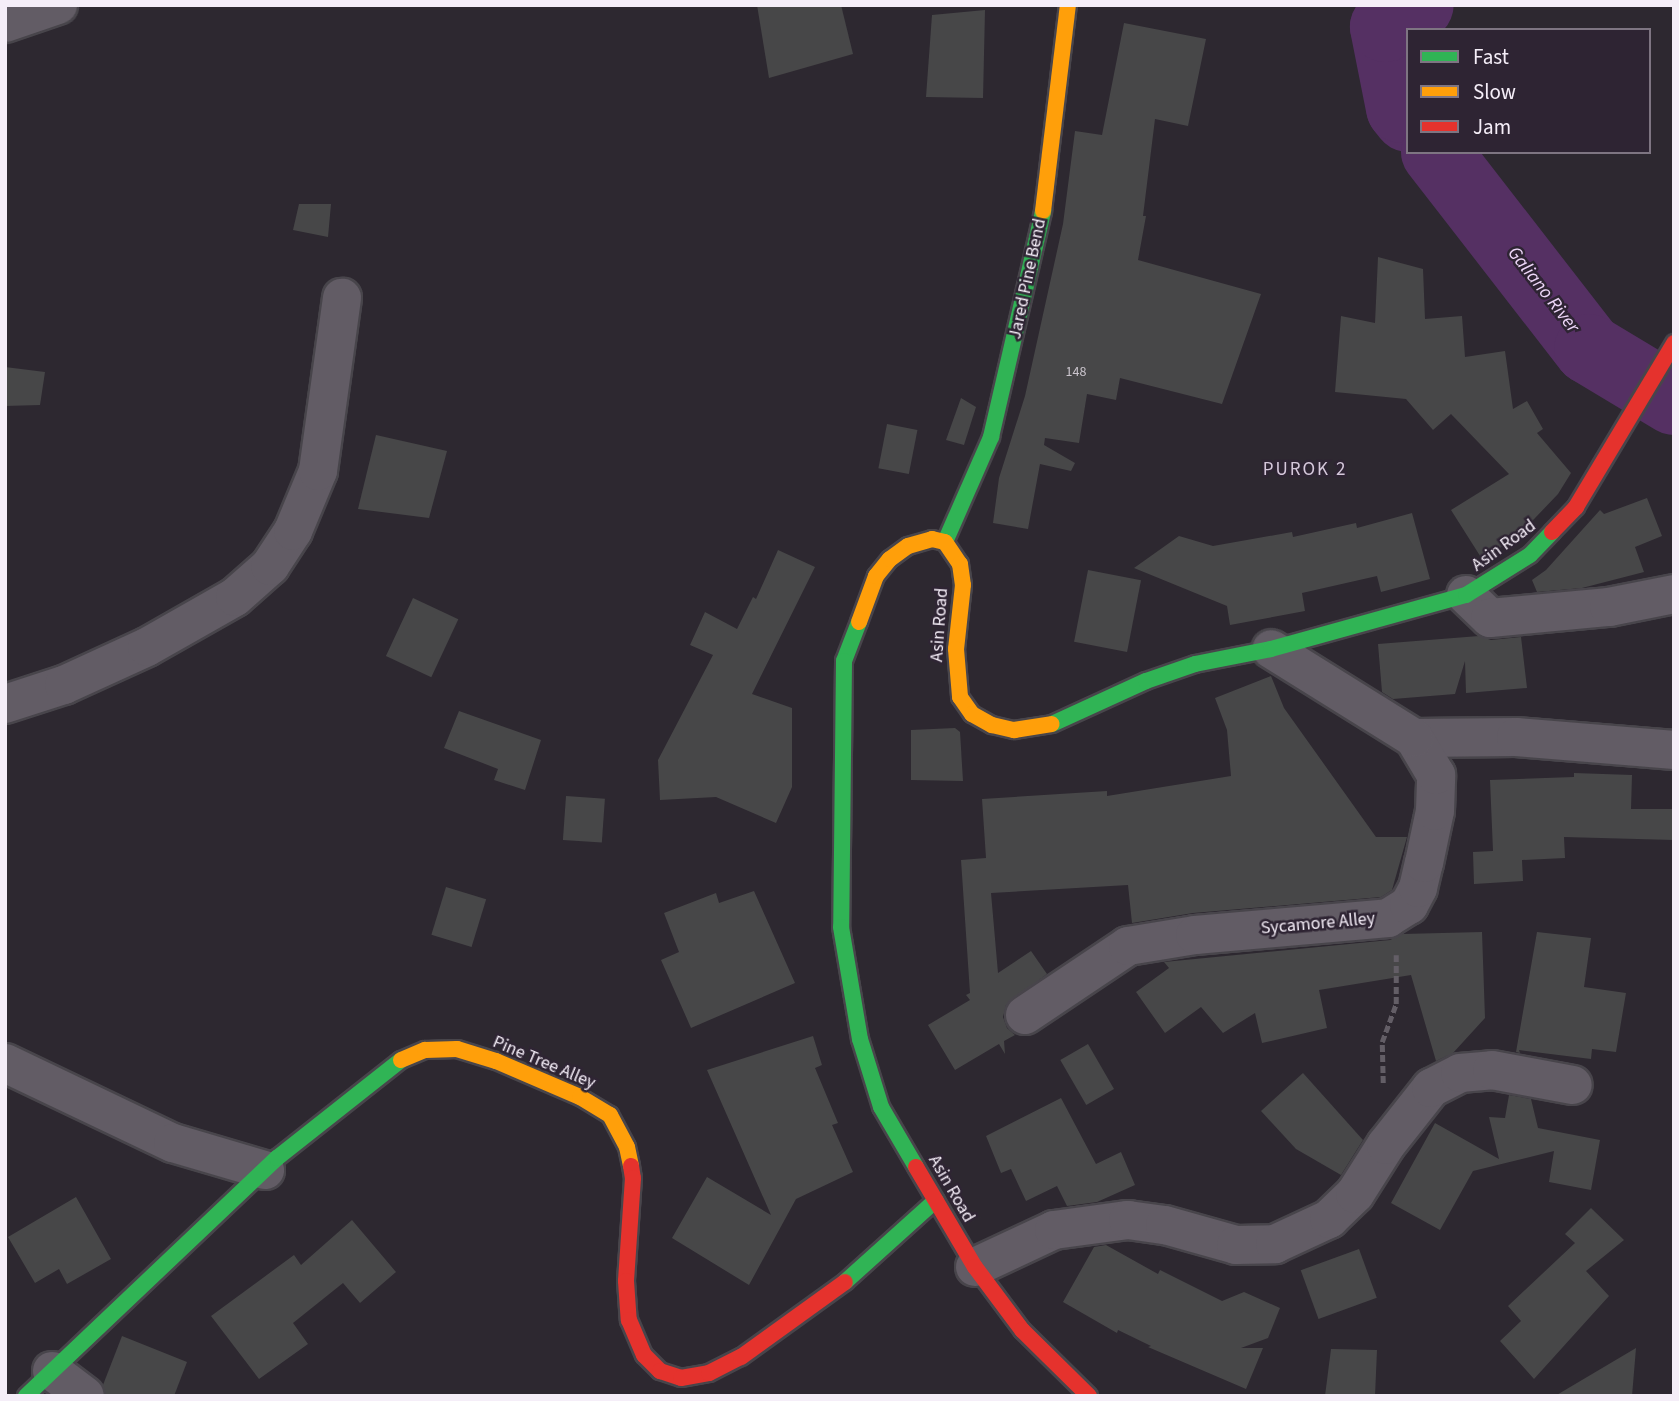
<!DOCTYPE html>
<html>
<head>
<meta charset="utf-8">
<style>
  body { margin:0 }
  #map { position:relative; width:1679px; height:1401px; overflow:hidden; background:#2d2830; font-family:"Source Sans 3",sans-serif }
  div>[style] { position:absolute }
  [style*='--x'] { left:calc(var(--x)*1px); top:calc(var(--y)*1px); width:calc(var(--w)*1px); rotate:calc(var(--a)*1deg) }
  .river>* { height:70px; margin:-35px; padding:0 35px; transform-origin:35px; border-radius:35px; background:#553063 }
  .building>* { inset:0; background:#474748; transform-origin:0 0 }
  .path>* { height:4.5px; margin-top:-2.25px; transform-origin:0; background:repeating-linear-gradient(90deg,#635e66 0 7px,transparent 0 10.5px) }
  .roads { filter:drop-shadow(2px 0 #48454b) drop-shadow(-2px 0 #48454b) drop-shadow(0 2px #48454b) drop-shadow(0 -2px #48454b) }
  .street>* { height:38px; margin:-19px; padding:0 19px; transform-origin:19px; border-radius:19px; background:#625c65 }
  .fast>* { height:16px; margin:-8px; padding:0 8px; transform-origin:8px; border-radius:8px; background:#30b455 }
  .slow>* { height:16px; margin:-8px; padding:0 8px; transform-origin:8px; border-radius:8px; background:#ff9f0a }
  .jam>* { height:16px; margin:-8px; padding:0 8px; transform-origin:8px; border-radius:8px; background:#e5322d }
  span { translate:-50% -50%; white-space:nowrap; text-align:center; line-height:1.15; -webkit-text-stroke:5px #2e2433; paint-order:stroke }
  .number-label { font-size:14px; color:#cac4cc }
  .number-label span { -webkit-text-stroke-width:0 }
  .street-label { font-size:18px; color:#f5eef8 }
  .water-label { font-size:19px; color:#eed7f9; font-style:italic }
  .neighbourhood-label { font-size:19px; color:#d5c8db; letter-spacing:2px }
  .frame { position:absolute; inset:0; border:7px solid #f5eef8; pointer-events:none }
  .legend { position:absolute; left:1406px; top:28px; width:245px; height:126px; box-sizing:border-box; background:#2e2433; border:2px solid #7e7582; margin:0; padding:9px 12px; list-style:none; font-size:21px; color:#f5eef8 }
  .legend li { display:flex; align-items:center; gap:14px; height:35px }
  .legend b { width:35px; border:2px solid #7e7582 }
</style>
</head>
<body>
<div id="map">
  <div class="river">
    <i style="--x:1408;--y:117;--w:11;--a:-128"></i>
    <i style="--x:1401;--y:108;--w:83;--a:-101.2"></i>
    <i style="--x:1385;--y:27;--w:40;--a:-32.9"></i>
    <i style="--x:1436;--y:152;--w:249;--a:52.2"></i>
    <i style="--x:1589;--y:349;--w:99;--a:31"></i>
  </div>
  <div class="building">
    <i style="clip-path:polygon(757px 5px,841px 5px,853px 54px,769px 78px)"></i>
    <i style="clip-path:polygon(985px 10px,983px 98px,926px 97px,932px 15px)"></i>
    <i style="clip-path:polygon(1124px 23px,1206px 39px,1188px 126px,1155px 119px,1143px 216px,1146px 216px,1138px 260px,1261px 294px,1222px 404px,1120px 378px,1116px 400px,1087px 394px,1079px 443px,1045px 438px,1044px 445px,1075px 463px,1071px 471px,1040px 464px,1028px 529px,993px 523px,999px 478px,1025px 396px,1063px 224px,1075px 131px,1102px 135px)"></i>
    <i style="clip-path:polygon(299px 204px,331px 204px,328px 237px,293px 230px)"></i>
    <i style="clip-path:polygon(1378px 257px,1423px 269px,1425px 319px,1462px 316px,1465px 357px,1505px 351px,1513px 409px,1527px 401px,1543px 429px,1537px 433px,1571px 473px,1558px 494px,1516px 538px,1482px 559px,1451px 510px,1509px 474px,1451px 414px,1433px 430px,1406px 399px,1335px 392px,1341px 316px,1375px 323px)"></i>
    <i style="clip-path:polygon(5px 367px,45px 372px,40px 405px,5px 406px)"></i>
    <i style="clip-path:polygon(961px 398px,976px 407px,964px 445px,946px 440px)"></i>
    <i style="left:887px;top:424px;width:31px;height:45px;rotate:11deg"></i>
    <i style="clip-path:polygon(376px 435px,447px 451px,429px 518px,358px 509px)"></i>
    <i style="clip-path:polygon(1647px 498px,1662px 536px,1635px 547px,1644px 572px,1582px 588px,1537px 592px,1532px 580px,1546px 570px,1600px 510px,1604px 514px)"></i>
    <i style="clip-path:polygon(1412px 513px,1430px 579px,1381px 592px,1377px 576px,1302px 593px,1305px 611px,1230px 625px,1227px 606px,1134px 568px,1179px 536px,1213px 546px,1292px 532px,1293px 537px,1356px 523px,1357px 528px)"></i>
    <i style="clip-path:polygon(778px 550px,815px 567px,752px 694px,792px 708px,792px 787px,776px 823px,716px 797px,660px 800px,658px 760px,713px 655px,690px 645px,705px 612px,737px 629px,753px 597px,756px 599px)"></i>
    <i style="left:1088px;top:570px;width:54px;height:73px;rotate:11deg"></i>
    <i style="left:413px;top:598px;width:50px;height:64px;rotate:25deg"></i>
    <i style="clip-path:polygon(1479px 636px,1491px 640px,1521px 637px,1527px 688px,1466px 693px,1465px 661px,1455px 694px,1393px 699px,1382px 692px,1378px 644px)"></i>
    <i style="clip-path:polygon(1271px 676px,1284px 708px,1376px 837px,1407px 837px,1392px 890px,1381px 897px,1193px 913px,1132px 923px,1128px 885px,991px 893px,998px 973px,1031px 951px,1047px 974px,1006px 1005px,1003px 1017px,1007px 1028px,1015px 1035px,1004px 1041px,1005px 1054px,999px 1044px,955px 1070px,928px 1025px,970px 1000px,966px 995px,970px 993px,961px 860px,986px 858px,982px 799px,1107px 791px,1107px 796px,1231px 776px,1227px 730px,1215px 698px)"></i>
    <i style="clip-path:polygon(459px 711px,541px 740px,525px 790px,494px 780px,498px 769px,444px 748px)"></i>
    <i style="clip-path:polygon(955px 728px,960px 732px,963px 781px,911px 780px,911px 730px)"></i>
    <i style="clip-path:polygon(1574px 773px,1632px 775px,1631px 809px,1674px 809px,1674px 840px,1564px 837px,1565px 858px,1522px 860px,1523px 881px,1474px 884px,1473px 852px,1493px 851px,1490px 780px,1574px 777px)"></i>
    <i style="left:566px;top:796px;width:39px;height:44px;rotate:4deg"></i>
    <i style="left:446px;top:887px;width:42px;height:50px;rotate:17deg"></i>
    <i style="clip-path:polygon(754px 891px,795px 983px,691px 1028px,661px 960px,679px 952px,664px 913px,716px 893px,719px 903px)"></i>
    <i style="clip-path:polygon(1482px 932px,1485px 1018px,1453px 1053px,1436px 1061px,1411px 975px,1319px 990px,1327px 1028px,1262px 1043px,1255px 1013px,1223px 1033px,1201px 1007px,1165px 1033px,1136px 992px,1169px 968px,1164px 962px,1390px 940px,1403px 934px)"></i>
    <i style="clip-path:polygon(1537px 932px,1591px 938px,1584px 987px,1626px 993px,1616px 1052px,1592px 1049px,1591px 1059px,1519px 1050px,1520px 1053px,1516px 1052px)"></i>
    <i style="clip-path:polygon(813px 1036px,822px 1065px,815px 1068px,838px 1123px,832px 1125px,853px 1172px,796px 1199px,749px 1285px,672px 1238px,707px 1177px,771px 1215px,707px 1070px)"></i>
    <i style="left:1088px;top:1044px;width:52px;height:32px;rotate:60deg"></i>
    <i style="clip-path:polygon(1303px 1073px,1363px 1140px,1341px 1175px,1296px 1149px,1261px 1111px)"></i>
    <i style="clip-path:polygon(1509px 1095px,1531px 1099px,1538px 1128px,1600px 1140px,1591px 1190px,1549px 1182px,1554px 1151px,1473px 1171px,1440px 1230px,1391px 1203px,1435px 1123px,1499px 1159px,1489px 1117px,1505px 1118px)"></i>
    <i style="clip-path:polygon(1061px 1098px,1096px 1164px,1121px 1152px,1135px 1185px,1097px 1202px,1067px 1206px,1057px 1186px,1026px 1201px,1011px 1169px,1001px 1173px,986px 1136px)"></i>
    <i style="clip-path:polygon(76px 1197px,111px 1259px,67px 1284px,59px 1269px,35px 1283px,8px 1237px)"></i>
    <i style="clip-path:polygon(1591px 1208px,1624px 1240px,1586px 1271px,1609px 1296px,1534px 1379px,1500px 1341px,1521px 1321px,1508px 1306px,1575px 1243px,1565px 1234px)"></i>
    <i style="clip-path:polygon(352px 1220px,396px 1272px,360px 1303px,343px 1283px,293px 1323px,308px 1344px,259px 1379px,211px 1316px,294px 1255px,301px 1265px)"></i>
    <i style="clip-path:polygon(1106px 1245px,1158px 1274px,1160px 1270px,1222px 1301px,1244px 1292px,1280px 1308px,1268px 1338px,1241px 1348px,1263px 1348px,1246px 1389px,1148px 1347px,1151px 1346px,1118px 1330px,1117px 1333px,1063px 1302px,1094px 1247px)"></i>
    <i style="left:1359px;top:1249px;width:52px;height:62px;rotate:70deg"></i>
    <i style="clip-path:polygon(122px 1336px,187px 1362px,174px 1396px,106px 1396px,103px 1385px)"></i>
    <i style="clip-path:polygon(1636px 1348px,1632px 1396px,1555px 1396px)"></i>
    <i style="clip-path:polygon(1331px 1349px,1377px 1350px,1375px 1396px,1325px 1396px)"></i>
  </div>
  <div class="path">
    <i style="--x:1383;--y:1083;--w:41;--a:-91.4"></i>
    <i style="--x:1382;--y:1042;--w:40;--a:-69.8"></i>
    <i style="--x:1396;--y:1004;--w:49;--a:-90"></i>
  </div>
  <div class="roads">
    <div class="street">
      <i style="--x:5;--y:23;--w:56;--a:-18.8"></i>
      <i style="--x:1466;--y:595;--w:33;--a:44"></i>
      <i style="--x:1490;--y:618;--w:120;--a:-5.3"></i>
      <i style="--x:1609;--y:607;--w:66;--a:-11.3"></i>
      <i style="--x:5;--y:704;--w:62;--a:-17.9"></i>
      <i style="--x:64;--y:685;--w:91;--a:-24.6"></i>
      <i style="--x:147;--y:647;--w:101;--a:-29.6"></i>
      <i style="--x:235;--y:597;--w:47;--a:-41.5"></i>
      <i style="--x:270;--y:566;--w:42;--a:-56.7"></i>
      <i style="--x:293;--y:531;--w:65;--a:-67.4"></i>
      <i style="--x:318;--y:471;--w:175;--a:-82.1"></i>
      <i style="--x:1414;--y:738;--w:102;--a:-0.6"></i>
      <i style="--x:1516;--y:737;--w:159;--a:4.7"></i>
      <i style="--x:1025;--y:1015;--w:124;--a:-33.8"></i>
      <i style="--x:1128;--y:946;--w:68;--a:-9.3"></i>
      <i style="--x:1195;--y:935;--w:194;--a:-5"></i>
      <i style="--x:1388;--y:918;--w:25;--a:-32"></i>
      <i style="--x:1409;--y:905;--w:19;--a:-62"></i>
      <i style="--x:1418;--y:888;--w:26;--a:-77"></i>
      <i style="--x:1424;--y:863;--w:53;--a:-78.1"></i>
      <i style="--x:1435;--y:811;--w:36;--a:-88"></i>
      <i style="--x:1436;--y:775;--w:43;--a:-120.7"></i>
      <i style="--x:1414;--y:738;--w:168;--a:-148.1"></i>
      <i style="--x:5;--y:1063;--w:186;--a:25.5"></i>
      <i style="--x:173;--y:1143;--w:96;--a:16.4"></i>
      <i style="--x:975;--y:1267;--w:87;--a:-25.1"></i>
      <i style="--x:1054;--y:1230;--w:75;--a:-7.7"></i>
      <i style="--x:1128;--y:1220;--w:37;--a:8"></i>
      <i style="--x:1165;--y:1225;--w:74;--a:15.7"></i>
      <i style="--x:1236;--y:1245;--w:39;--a:-1"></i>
      <i style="--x:1275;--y:1244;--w:60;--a:-24.8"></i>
      <i style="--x:1329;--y:1219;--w:36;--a:-44"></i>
      <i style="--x:1355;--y:1194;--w:58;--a:-57.7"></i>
      <i style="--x:1386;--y:1145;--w:73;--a:-51.7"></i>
      <i style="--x:1431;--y:1088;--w:33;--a:-27"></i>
      <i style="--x:1460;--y:1073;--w:32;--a:-5"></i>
      <i style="--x:1492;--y:1070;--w:82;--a:10.5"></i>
      <i style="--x:52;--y:1371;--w:41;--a:37.1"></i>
    </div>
    <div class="fast">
      <i style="--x:945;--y:542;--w:115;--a:-66.3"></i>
      <i style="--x:991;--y:437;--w:232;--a:-77"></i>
      <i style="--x:859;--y:622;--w:42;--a:111"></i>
      <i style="--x:844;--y:661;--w:266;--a:90.6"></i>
      <i style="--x:841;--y:927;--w:114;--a:80.4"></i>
      <i style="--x:860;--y:1039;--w:71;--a:72.8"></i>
      <i style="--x:881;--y:1107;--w:69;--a:59.7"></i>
      <i style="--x:1052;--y:724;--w:103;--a:-24.6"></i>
      <i style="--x:1146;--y:681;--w:52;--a:-19.1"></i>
      <i style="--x:1195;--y:664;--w:77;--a:-11.2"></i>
      <i style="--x:1271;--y:649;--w:202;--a:-15.5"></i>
      <i style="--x:1466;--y:595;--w:75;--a:-32"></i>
      <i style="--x:1530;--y:555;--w:32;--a:-46"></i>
      <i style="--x:845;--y:1282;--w:122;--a:-42"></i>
      <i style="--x:26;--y:1396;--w:346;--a:-43.5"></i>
      <i style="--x:277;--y:1158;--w:158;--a:-38.3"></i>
    </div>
    <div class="slow">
      <i style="--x:1043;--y:211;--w:208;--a:-83.1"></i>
      <i style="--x:859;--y:622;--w:49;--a:-69.7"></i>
      <i style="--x:876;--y:576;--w:22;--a:-51"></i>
      <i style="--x:890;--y:559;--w:22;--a:-36"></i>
      <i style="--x:908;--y:546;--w:25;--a:-16"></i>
      <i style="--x:932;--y:539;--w:13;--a:13"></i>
      <i style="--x:945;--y:542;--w:27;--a:56"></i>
      <i style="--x:960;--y:564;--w:21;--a:82"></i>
      <i style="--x:963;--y:585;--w:64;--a:96.2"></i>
      <i style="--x:956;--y:649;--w:48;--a:85.2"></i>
      <i style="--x:960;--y:697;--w:21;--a:55"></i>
      <i style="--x:972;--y:714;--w:23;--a:29"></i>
      <i style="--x:992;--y:725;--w:23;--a:13"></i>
      <i style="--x:1014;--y:730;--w:38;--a:-9"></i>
      <i style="--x:401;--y:1060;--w:26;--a:-23"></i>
      <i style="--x:425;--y:1050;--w:32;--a:-2"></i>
      <i style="--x:457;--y:1049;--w:41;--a:17.1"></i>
      <i style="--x:496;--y:1061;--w:91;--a:23.2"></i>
      <i style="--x:580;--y:1097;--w:35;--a:31"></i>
      <i style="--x:610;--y:1115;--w:36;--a:62"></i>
      <i style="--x:627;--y:1147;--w:19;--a:78"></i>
    </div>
    <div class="jam">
      <i style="--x:1552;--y:532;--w:35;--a:-46"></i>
      <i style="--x:1576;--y:507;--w:191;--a:-59.1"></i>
      <i style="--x:631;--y:1166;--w:12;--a:81"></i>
      <i style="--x:633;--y:1178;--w:103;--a:93.9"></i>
      <i style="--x:626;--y:1281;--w:39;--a:86"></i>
      <i style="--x:629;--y:1320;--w:38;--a:67"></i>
      <i style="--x:644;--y:1355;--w:23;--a:45"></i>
      <i style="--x:660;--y:1371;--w:22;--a:18"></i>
      <i style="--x:681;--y:1378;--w:28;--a:-10"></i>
      <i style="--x:709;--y:1373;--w:36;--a:-27"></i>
      <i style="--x:741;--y:1357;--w:128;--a:-35.8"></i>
      <i style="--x:916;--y:1167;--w:116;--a:59.5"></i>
      <i style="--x:975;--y:1267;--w:79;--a:53.3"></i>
      <i style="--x:1022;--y:1330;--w:94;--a:44.6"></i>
    </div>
  </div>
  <div class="number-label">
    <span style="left:1076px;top:372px">148</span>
  </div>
  <div class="street-label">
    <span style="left:1028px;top:279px;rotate:-78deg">Jared Pine Bend</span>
    <span style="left:1504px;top:546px;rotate:-36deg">Asin Road</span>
    <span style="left:940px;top:625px;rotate:-86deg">Asin Road</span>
    <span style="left:1318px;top:924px;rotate:-5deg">Sycamore Alley</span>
    <span style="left:544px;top:1063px;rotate:23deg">Pine Tree Alley</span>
    <span style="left:951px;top:1189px;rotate:60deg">Asin Road</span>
  </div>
  <div class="water-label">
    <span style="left:1543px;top:290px;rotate:52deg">Galiano River</span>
  </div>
  <div class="neighbourhood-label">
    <span style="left:1305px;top:470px">PUROK 2</span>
  </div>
  <div class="frame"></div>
  <ul class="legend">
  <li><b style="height:9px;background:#30b455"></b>Fast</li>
  <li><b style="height:9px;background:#ff9f0a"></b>Slow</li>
  <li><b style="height:9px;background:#e5322d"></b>Jam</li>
  </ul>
</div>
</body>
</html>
